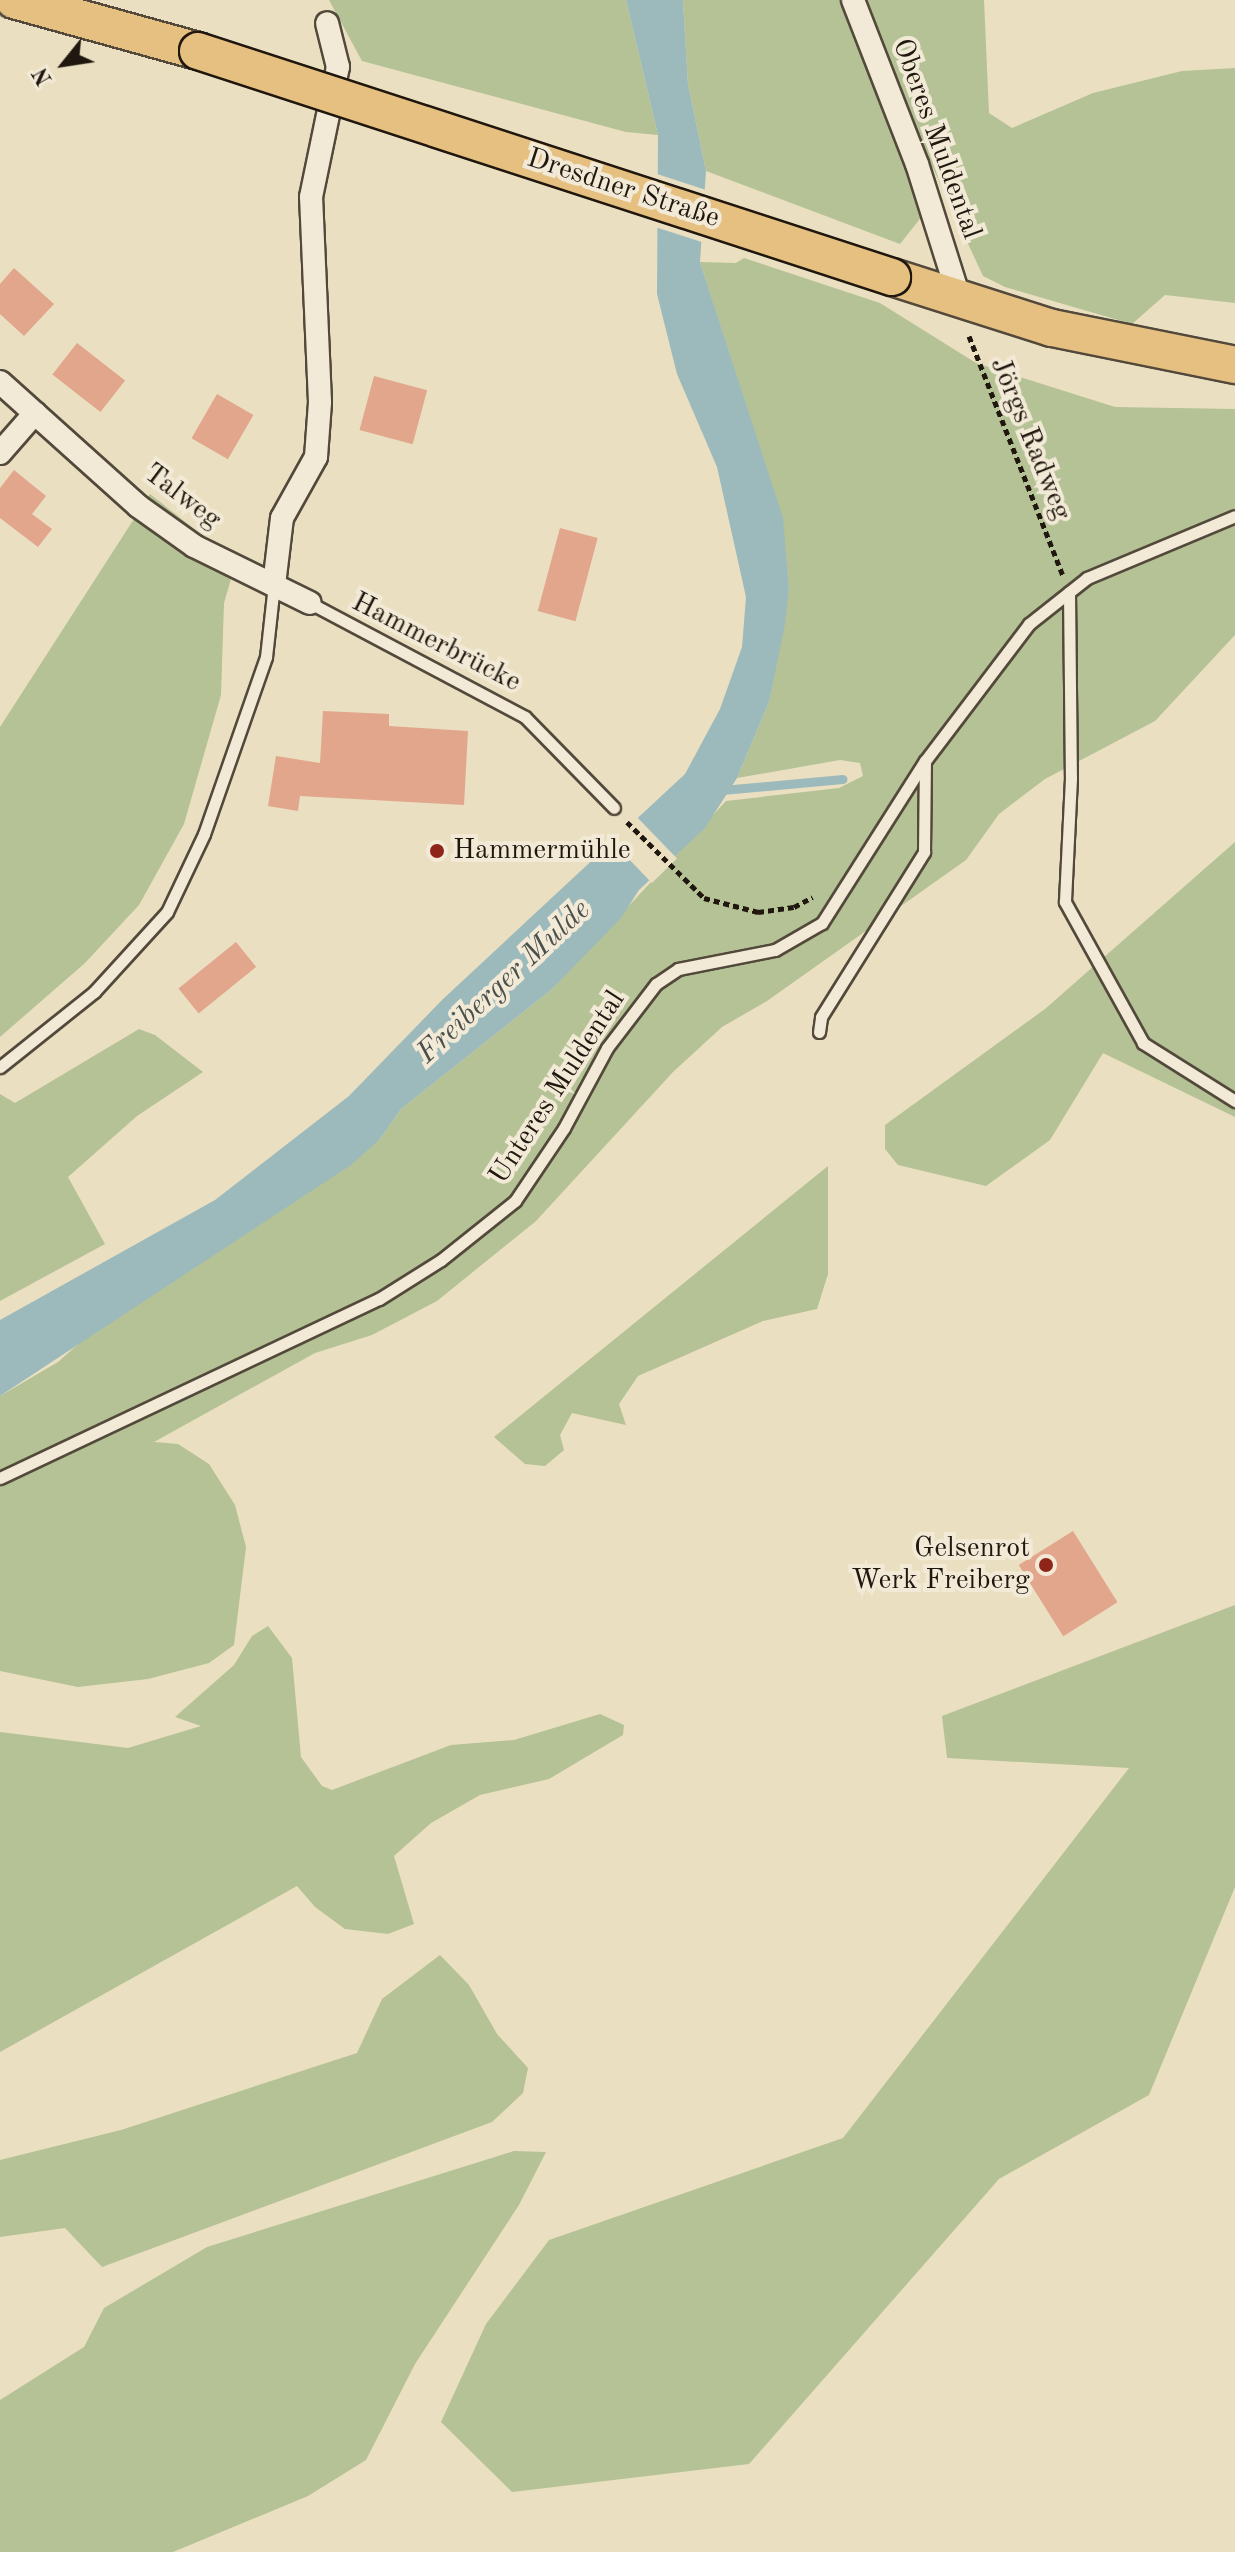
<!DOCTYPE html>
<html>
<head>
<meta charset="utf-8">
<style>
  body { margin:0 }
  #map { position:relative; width:1235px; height:2552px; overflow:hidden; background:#ebdfc1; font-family:"Old Standard TT",serif }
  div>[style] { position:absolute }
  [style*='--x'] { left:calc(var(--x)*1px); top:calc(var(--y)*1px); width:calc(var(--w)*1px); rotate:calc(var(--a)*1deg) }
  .green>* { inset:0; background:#b4c295 }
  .water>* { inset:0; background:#9cbabc }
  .pier>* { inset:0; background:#ebdfc1; transform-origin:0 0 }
  .stream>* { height:9px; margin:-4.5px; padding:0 4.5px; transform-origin:4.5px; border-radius:4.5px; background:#9cbabc }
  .building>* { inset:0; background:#e1a68b; transform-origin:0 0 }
  .path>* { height:5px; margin-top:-2.5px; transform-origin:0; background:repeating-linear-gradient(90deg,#20170e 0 6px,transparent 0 10px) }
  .roads { filter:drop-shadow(2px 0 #53493b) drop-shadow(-2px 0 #53493b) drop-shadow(0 2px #53493b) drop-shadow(0 -2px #53493b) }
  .service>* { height:11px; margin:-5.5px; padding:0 5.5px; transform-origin:5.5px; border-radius:5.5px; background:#f2ead7 }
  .minor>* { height:22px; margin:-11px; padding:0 11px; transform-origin:11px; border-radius:11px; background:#f2ead7 }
  .primary>* { height:36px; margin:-18px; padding:0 18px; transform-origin:18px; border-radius:18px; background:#e6c080 }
  .bridges { filter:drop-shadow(2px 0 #20170e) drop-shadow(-2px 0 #20170e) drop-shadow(0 2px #20170e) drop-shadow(0 -2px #20170e) }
  .primary-bridge>* { height:36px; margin:-18px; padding:0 18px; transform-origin:18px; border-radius:18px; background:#e6c080 }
  .dots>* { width:22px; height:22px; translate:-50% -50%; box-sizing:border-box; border:4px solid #f2ead7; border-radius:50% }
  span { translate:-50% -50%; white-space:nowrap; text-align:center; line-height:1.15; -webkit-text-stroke:8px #f2ead7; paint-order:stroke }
  .street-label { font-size:28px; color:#20170e }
  .poi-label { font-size:28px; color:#20170e }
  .left { translate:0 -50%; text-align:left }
  .right { translate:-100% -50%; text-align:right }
  .water-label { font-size:30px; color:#4b504b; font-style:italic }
  .north { position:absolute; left:24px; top:24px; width:80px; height:80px; -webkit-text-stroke:6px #f2ead7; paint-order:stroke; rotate:240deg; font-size:22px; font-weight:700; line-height:32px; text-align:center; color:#20170e }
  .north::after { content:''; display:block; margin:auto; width:28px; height:36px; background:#20170e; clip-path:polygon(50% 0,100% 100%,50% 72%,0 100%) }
</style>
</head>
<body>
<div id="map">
  <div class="green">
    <i style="clip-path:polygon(329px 0,626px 0,658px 135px,626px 132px,362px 61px)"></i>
    <i style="clip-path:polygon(683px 0,984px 0,989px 113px,1012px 128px,1093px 93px,1182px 71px,1235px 68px,1235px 303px,1165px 295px,1132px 324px,1005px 287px,983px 276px,933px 168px,909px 171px,923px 215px,900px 244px,706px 171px,688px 84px)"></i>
    <i style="clip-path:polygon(744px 258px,880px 303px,976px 363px,1115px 407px,1235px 409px,1235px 635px,1155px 721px,1045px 779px,999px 814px,966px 860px,767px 1001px,722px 1027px,673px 1072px,536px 1221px,437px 1301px,372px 1335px,315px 1353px,154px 1442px,178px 1444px,209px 1464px,235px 1505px,246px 1547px,234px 1645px,209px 1663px,148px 1679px,78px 1687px,0 1671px,0 1396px,58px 1362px,84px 1339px,380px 1139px,401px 1109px,551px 990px,726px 801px,839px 788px,863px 776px,860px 763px,840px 760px,737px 778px,769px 702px,789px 589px,782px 518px,700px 262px,736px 263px)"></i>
    <i style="clip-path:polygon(150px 494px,236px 562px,224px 603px,221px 695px,184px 824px,139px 905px,85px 963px,0 1037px,0 727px)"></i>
    <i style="clip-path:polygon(1235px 842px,1235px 1117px,1103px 1053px,1050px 1140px,986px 1186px,898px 1165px,885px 1149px,885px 1125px,1045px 1009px)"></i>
    <i style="clip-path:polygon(139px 1029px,155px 1035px,203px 1072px,137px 1116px,68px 1177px,105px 1244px,0 1301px,0 1094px,15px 1103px)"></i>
    <i style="clip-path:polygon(828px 1166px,828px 1274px,817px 1309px,763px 1321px,638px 1376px,619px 1404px,626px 1425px,572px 1413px,560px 1435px,564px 1450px,545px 1466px,525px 1464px,494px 1437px)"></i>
    <i style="clip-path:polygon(1235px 1605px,1235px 1887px,1149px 2095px,999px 2179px,749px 2464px,512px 2492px,441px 2422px,486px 2324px,549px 2240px,843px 2138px,1129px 1768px,947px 1758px,942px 1716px)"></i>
    <i style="clip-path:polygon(268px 1626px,292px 1658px,301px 1757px,322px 1786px,332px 1790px,451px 1745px,514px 1740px,600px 1714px,624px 1725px,623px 1735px,549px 1779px,480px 1795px,431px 1823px,394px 1856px,414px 1924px,388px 1934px,345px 1929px,315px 1907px,297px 1886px,0 2052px,0 1732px,128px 1748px,201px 1726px,175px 1717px,234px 1665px,252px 1636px)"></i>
    <i style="clip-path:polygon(440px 1955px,469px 1985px,497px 2034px,528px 2068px,523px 2093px,492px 2122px,102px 2267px,65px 2228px,0 2237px,0 2160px,121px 2130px,357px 2053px,382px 1999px)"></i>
    <i style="clip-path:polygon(514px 2151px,546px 2152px,519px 2205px,415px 2364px,366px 2460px,308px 2496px,173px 2552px,0 2552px,0 2400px,84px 2347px,104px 2308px,207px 2247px)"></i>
  </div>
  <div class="water">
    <i style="clip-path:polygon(626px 0,683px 0,688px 84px,706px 171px,700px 262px,783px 518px,789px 589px,785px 624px,769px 702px,737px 778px,705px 828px,639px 890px,621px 918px,551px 990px,401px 1109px,380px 1139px,351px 1165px,0 1396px,0 1320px,215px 1200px,349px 1096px,442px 1000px,685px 774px,720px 709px,742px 647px,746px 597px,717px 467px,677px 374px,657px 294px,658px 135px)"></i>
  </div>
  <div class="pier">
    <i style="clip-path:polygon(654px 173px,709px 191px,705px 243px,655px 227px)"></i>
    <i style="left:634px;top:814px;width:62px;height:35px;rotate:46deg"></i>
  </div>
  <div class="stream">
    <i style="--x:722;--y:790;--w:121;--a:-5.2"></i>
  </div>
  <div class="building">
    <i style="clip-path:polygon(14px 268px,54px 304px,24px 336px,0 314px,0 284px)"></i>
    <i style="left:77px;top:343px;width:61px;height:40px;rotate:38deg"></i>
    <i style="left:374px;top:376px;width:55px;height:56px;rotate:15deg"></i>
    <i style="left:217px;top:394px;width:42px;height:51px;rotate:30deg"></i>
    <i style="clip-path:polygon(14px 470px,46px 496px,32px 514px,52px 529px,38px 547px,0 518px,0 488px)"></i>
    <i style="left:560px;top:528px;width:39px;height:86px;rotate:15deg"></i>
    <i style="clip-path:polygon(323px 711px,389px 714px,389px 726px,468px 731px,464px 805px,300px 796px,298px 811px,268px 806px,276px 756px,320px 763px)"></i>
    <i style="left:236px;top:942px;width:32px;height:74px;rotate:51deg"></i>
    <i style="left:1073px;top:1531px;width:84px;height:64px;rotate:58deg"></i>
  </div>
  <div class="path">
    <i style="--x:969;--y:336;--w:258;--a:68.6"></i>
    <i style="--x:627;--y:822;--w:108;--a:44.6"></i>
    <i style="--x:704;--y:898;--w:56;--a:14.5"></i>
    <i style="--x:758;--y:912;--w:36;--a:-8"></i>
    <i style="--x:794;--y:907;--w:21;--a:-28"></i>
  </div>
  <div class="roads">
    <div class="service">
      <i style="--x:1069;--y:592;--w:186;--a:89.4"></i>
      <i style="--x:1071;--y:778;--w:124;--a:92.8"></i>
      <i style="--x:1065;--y:902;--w:161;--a:61"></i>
      <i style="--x:1143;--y:1043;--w:109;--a:32.2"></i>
      <i style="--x:310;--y:603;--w:243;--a:27.9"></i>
      <i style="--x:525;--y:717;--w:127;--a:45.6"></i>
      <i style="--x:819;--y:1032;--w:15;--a:-82"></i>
      <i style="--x:821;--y:1017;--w:195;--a:-58"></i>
      <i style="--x:924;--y:852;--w:91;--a:-89.4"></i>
      <i style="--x:0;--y:1067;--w:120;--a:-38.6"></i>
      <i style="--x:94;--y:992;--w:108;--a:-47.6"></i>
      <i style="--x:167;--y:912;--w:86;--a:-64.6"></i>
      <i style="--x:204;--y:834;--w:188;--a:-70.7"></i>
      <i style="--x:266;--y:657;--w:72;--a:-83.7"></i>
      <i style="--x:0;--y:1478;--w:419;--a:-25.3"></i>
      <i style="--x:379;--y:1299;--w:73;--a:-32.2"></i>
      <i style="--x:441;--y:1260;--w:95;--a:-38.6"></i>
      <i style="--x:515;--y:1201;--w:88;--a:-56.1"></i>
      <i style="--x:564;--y:1128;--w:91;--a:-61.7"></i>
      <i style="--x:607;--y:1048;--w:81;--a:-52.6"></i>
      <i style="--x:656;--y:984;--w:27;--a:-34"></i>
      <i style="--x:678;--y:969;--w:99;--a:-11.1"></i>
      <i style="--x:775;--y:950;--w:54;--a:-29.9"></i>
      <i style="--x:822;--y:923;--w:192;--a:-57.6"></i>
      <i style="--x:925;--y:761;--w:172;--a:-52.8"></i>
      <i style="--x:1029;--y:624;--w:74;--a:-38.4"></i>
      <i style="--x:1087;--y:578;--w:160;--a:-22.7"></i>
    </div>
    <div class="minor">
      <i style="--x:853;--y:0;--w:176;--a:68.7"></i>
      <i style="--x:917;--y:164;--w:143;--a:72.5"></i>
      <i style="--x:0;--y:382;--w:186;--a:41.9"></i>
      <i style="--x:138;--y:506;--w:69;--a:35.5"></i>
      <i style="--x:194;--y:546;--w:129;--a:26.2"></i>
      <i style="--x:0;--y:453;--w:53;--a:-48.8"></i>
      <i style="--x:274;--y:585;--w:67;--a:-83.2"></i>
      <i style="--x:282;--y:518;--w:70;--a:-60.9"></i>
      <i style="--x:316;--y:457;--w:55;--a:-85.8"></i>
      <i style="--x:320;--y:402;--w:205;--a:-92.5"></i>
      <i style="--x:311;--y:197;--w:133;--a:-78.3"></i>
      <i style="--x:338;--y:67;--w:45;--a:-104"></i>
    </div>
    <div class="primary">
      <i style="--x:14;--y:0;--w:191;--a:15.5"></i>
      <i style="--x:892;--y:277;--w:168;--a:17.7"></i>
      <i style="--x:1052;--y:328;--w:187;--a:11.4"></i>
    </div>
  </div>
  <div class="bridges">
    <div class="primary-bridge">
      <i style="--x:198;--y:51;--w:730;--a:18.04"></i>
    </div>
  </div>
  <div class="dots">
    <i style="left:437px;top:851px;background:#8f2418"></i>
    <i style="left:1046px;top:1565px;background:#8f2418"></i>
  </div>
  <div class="street-label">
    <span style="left:936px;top:139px;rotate:70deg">Oberes Muldental</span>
    <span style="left:623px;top:189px;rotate:18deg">Dresdner Straße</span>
    <span style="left:1030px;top:439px;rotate:68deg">Jörgs Radweg</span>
    <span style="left:182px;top:497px;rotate:37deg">Talweg</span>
    <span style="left:436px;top:643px;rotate:27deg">Hammerbrücke</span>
    <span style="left:558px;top:1088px;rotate:-57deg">Unteres Muldental</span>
  </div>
  <div class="poi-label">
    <span class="left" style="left:453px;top:851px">Hammermühle</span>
    <span class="right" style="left:1030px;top:1565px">Gelsenrot<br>Werk Freiberg</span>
  </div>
  <div class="water-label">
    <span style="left:504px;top:982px;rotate:-43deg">Freiberger Mulde</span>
  </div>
  <div class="north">N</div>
</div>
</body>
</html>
